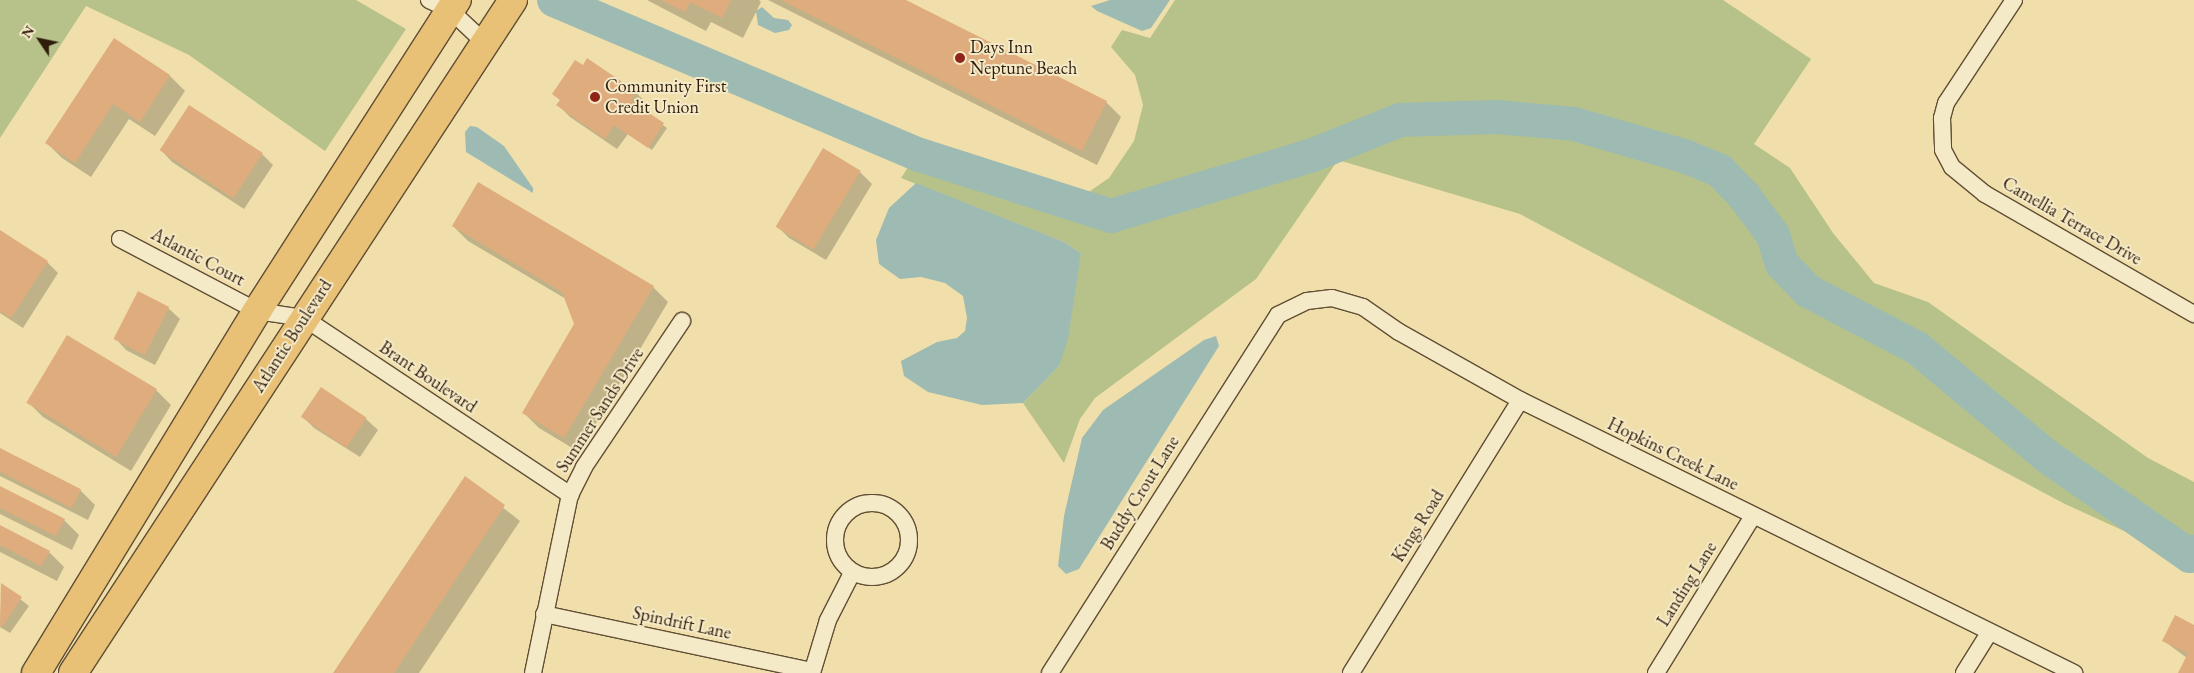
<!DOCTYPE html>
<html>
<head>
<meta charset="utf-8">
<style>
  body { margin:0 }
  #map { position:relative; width:2194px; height:673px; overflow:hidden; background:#f0dfab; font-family:"EB Garamond",serif }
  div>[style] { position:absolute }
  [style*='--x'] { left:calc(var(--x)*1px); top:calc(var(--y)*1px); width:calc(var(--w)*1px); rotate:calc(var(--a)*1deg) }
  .green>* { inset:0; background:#b7c28b }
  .water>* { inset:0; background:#9dbbb2 }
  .shadow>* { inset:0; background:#0003 }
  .river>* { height:34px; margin:-17px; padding:0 17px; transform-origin:17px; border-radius:17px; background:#9dbbb2 }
  .building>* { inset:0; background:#dfad7d; transform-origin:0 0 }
  .roads { filter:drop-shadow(1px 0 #614e34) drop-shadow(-1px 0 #614e34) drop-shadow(0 1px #614e34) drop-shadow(0 -1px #614e34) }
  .minor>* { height:16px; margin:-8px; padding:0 8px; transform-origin:8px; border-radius:8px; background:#f5eac8 }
  .minor>.ring { margin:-8px; padding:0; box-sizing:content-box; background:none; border:16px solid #f5eac8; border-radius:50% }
  .trunk>* { height:28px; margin:-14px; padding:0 14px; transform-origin:14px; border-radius:14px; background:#e8c076 }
  .dots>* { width:14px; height:14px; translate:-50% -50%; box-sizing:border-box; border:2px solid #f5eac8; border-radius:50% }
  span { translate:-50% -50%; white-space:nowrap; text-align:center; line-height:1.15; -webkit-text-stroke:4px #f5eac8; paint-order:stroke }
  .poi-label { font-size:18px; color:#311d0c }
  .left { translate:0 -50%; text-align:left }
  .street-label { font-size:18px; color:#311d0c }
  .north { position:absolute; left:15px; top:15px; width:50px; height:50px; -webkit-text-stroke:4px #f5eac8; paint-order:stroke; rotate:304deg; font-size:14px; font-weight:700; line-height:20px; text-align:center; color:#311d0c }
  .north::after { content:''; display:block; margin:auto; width:18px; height:22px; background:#311d0c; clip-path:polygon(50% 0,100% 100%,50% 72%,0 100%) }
</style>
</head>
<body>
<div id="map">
  <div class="green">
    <i style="clip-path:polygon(0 0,356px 0,406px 29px,325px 151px,189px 55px,86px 6px,0 138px)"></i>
    <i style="clip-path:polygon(1175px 0,1723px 0,1811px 59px,1754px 144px,1790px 168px,1833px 233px,1874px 283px,1928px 302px,2148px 458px,2194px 482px,2194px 563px,2065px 504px,1520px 214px,1338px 160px,1256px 279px,1095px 398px,1080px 419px,1064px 463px,1023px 403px,1059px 366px,1081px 253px,1064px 242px,901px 178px,921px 147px,1080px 198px,1109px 178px,1134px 141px,1143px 105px,1135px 75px,1111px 47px,1122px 30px,1150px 38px)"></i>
  </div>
  <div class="water">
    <i style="clip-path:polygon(1110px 0,1170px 0,1151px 28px,1142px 31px,1097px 11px,1091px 6px)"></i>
    <i style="clip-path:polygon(762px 7px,774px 18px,788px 20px,792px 25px,789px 30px,775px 33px,758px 25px,756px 11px)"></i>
    <i style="clip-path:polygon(470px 126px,477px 127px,504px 146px,533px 188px,533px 193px,466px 152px,465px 132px)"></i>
    <i style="clip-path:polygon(916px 183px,1064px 242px,1081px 253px,1068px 339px,1059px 366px,1023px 403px,982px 405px,928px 392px,904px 376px,901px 361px,937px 342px,957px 338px,965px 331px,967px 318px,963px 296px,945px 283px,921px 277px,900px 279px,879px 264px,876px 240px,889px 208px)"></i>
    <i style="clip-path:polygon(1216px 336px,1219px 346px,1079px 569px,1066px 574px,1058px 566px,1064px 516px,1082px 438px,1103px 410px,1204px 340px)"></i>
  </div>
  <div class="shadow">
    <i style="clip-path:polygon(647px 0,759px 0,761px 2px,743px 38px,711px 22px,706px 31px)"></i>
    <i style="clip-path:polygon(768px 0,903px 0,1106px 102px,1121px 117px,1097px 165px)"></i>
    <i style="clip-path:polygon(114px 40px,170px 76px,185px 91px,155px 136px,129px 119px,91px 177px,62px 158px,47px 143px)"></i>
    <i style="clip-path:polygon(636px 93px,648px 104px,643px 111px,667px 128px,652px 150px,628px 134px,617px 149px,570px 117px,558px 105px,561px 101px,554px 94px)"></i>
    <i style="clip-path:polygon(161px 150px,262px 154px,273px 165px,244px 209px,172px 162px)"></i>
    <i style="clip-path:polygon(860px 172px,872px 184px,826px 260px,789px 238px,778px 227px)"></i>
    <i style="clip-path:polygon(453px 226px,653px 287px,668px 302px,579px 452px,539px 428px,524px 413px,575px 324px,566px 299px,468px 241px)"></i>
    <i style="clip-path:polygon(0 231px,47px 262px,58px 273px,23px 328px,0 313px)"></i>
    <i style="clip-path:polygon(168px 308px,180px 319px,155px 365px,126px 350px,115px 338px)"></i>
    <i style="clip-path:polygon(156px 390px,171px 405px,131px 471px,43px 417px,28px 402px)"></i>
    <i style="clip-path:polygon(303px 417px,366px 419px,378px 430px,360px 457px,314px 428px)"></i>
    <i style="clip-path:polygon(0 449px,80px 490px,95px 505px,88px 520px,0 476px)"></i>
    <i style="clip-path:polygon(465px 478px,520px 521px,419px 673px,334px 673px)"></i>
    <i style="clip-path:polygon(0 488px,64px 520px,79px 535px,72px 550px,0 514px)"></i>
    <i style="clip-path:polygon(0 527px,49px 552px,64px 567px,57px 581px,0 552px)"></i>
    <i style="clip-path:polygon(2px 585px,29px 606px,10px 633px,0 627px)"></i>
    <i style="clip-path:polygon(2194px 626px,2194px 673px,2180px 673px,2187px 658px,2164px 641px)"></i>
  </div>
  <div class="river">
    <i style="--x:554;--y:0;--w:397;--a:23"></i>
    <i style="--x:920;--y:155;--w:201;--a:17.7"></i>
    <i style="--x:1111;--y:216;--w:211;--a:-16.8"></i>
    <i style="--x:1313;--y:155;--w:94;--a:-21.9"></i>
    <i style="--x:1400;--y:120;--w:96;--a:-1.8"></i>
    <i style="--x:1496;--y:117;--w:78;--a:5.1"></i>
    <i style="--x:1574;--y:124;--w:115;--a:16.2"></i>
    <i style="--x:1684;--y:156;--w:38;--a:22"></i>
    <i style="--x:1719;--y:170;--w:36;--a:46"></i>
    <i style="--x:1744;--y:196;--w:49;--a:53.4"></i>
    <i style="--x:1773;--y:235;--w:30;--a:73"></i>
    <i style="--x:1782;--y:264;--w:37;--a:46"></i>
    <i style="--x:1808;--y:291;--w:123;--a:27.6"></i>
    <i style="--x:1917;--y:348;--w:170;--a:39.8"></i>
    <i style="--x:2048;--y:457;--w:173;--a:34.9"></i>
    <i style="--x:2190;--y:556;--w:6;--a:-45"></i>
  </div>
  <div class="building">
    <i style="clip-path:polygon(661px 0,731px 0,722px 18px,690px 2px,685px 12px)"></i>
    <i style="clip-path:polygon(781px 0,906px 0,1107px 101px,1082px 151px)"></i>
    <i style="clip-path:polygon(114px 38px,170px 75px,140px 122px,113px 104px,75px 163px,45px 143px)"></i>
    <i style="clip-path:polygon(587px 58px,637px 92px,631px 101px,664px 123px,648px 148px,614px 125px,605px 139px,556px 105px,560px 100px,552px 94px,575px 60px,583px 65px)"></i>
    <i style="left:189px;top:105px;width:88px;height:54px;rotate:33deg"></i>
    <i style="left:823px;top:148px;width:44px;height:92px;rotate:31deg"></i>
    <i style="clip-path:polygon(478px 182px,654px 286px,564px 438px,522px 413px,574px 324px,562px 292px,452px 226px)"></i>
    <i style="clip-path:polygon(0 230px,48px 261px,11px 318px,0 311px)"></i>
    <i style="left:138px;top:291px;width:35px;height:54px;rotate:27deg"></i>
    <i style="left:67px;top:335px;width:105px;height:79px;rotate:31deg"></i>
    <i style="left:321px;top:387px;width:55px;height:36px;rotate:34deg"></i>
    <i style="left:0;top:448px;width:91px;height:21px;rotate:27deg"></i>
    <i style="clip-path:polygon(465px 476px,505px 505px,394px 673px,333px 673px)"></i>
    <i style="clip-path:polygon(0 486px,65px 519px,56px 536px,0 508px)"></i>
    <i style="clip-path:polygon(0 525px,50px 551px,41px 566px,0 545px)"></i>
    <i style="clip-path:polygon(1px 583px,22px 597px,2px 627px,0 625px)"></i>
    <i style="clip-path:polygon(2175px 615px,2194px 625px,2194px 673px,2178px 673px,2188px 653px,2162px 641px)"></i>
  </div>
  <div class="roads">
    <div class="minor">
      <i style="--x:429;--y:0;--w:23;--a:25"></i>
      <i style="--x:450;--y:10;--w:48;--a:43.3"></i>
      <i style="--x:2014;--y:0;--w:123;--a:123.4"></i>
      <i style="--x:1946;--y:103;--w:16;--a:105"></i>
      <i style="--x:1942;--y:118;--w:32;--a:88"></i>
      <i style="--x:1943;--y:150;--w:19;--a:62"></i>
      <i style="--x:1952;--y:167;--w:43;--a:39.3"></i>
      <i style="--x:1985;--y:194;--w:241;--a:29.9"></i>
      <i style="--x:120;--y:239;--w:155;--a:27.7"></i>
      <i style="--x:257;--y:311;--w:48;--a:8.5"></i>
      <i style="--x:304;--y:318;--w:320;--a:33.6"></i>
      <i class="ring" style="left:835px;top:503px;width:58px;height:58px"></i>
      <i style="--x:544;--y:614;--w:274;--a:12"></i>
      <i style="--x:533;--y:673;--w:182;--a:-78.3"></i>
      <i style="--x:570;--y:495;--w:31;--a:-63"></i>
      <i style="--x:584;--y:467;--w:176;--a:-56.1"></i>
      <i style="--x:812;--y:673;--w:55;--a:-73.2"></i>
      <i style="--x:828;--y:620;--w:53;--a:-62.9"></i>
      <i style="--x:1050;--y:673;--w:424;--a:-57.5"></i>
      <i style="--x:1278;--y:315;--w:32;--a:-26"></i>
      <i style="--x:1307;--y:301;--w:25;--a:-7"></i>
      <i style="--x:1332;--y:298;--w:32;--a:16"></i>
      <i style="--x:1363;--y:307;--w:44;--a:34.8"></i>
      <i style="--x:1399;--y:332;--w:139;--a:29.3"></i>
      <i style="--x:1520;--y:400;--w:618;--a:26.23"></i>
      <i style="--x:1351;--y:673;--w:321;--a:-58.2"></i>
      <i style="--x:1656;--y:673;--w:185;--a:-58.3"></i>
      <i style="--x:1964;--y:673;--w:47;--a:-58"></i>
    </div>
    <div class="trunk">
      <i style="--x:36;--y:673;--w:424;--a:-58.6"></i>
      <i style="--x:257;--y:311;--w:370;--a:-57.3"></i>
      <i style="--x:73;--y:673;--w:804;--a:-56.82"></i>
    </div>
  </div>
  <div class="dots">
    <i style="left:960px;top:58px;background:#8f2418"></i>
    <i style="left:595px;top:97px;background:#8f2418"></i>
  </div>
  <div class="poi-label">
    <span class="left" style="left:970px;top:58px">Days Inn<br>Neptune Beach</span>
    <span class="left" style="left:605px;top:97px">Community First<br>Credit Union</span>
  </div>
  <div class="street-label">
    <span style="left:2072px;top:221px;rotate:30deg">Camellia Terrace Drive</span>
    <span style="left:198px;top:257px;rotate:28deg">Atlantic Court</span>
    <span style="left:292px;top:336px;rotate:-57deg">Atlantic Boulevard</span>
    <span style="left:428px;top:377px;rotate:34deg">Brant Boulevard</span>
    <span style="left:600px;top:410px;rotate:-57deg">Summer Sands Drive</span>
    <span style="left:1673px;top:454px;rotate:26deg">Hopkins Creek Lane</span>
    <span style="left:1140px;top:493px;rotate:-58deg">Buddy Crout Lane</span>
    <span style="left:1418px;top:526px;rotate:-58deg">Kings Road</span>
    <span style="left:1687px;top:584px;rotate:-58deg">Landing Lane</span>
    <span style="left:682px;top:623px;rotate:12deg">Spindrift Lane</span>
  </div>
  <div class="north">N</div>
</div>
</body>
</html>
